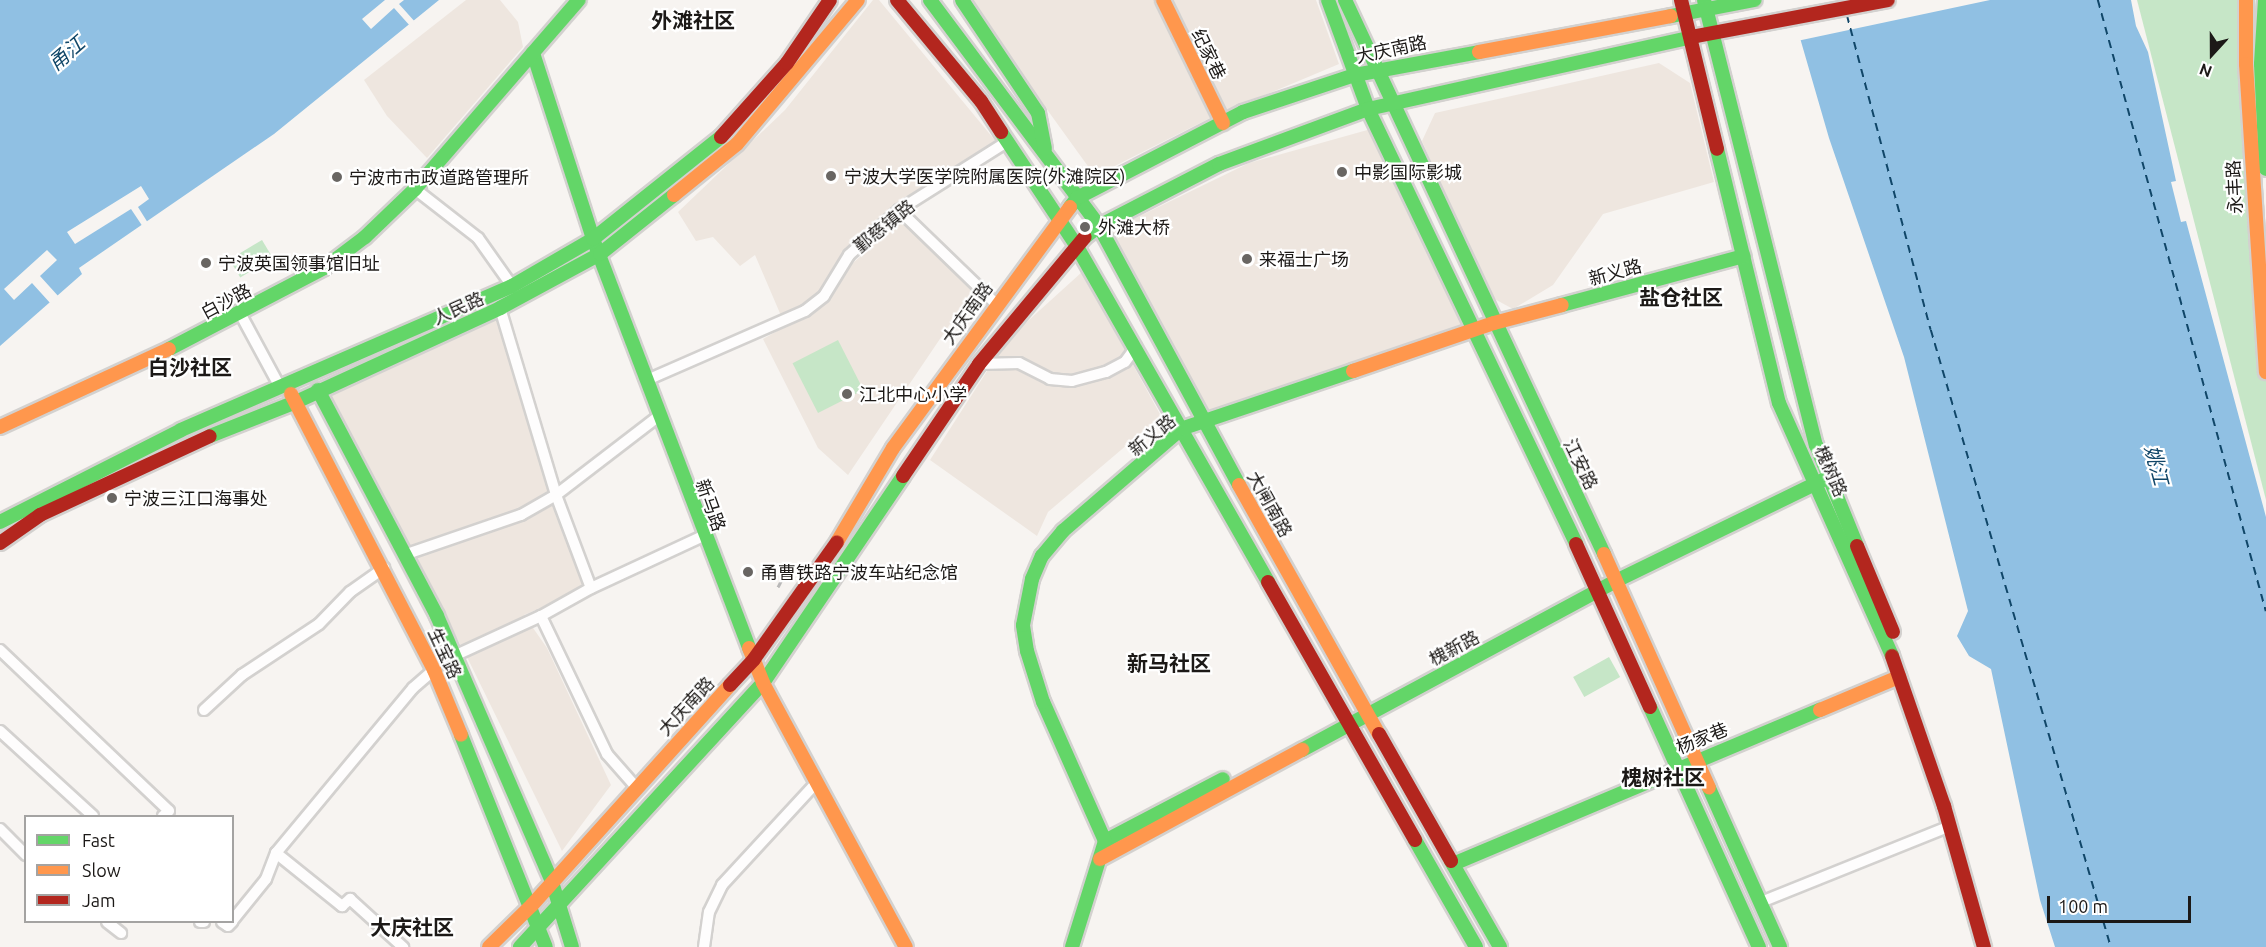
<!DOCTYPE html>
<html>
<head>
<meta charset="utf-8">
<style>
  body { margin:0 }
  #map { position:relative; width:2266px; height:947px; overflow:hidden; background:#f7f4f1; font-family:Ubuntu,"Noto Sans SC",sans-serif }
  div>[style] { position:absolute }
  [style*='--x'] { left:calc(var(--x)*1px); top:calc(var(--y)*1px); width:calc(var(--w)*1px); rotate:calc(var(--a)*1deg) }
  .built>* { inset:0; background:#eee6df }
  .green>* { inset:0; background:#c6e6c7; transform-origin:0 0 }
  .water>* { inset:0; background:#90c0e3 }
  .pier>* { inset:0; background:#f7f4f1 }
  .ferry>* { height:1.5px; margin-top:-0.75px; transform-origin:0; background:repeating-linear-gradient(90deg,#104668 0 8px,transparent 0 14px) }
  .roads { filter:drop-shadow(2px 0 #d3d1cf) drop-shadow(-2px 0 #d3d1cf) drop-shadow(0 2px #d3d1cf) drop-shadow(0 -2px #d3d1cf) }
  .street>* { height:10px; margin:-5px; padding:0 5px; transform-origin:5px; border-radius:5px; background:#fefdfd }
  .fast>* { height:14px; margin:-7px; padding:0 7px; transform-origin:7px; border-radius:7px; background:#63d668 }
  .slow>* { height:14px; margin:-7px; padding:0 7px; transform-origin:7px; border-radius:7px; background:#ff974d }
  .jam>* { height:14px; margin:-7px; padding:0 7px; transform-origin:7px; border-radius:7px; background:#b3261e }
  .rail>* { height:3px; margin-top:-1.5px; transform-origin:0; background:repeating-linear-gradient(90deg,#b9b8b8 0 12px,transparent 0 18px) }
  .dots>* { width:16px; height:16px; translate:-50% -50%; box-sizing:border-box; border:3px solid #fff; border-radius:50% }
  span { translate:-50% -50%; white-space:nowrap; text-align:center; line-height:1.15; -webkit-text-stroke:4.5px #fff; paint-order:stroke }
  .street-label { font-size:18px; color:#1c1917 }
  .poi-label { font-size:18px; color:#1c1917 }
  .left { translate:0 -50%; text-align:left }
  .water-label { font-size:20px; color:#104668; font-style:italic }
  .quarter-label { font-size:21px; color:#1c1917; font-weight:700 }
  .legend { position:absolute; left:24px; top:815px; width:210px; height:108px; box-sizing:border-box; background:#fff; border:2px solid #a4a3a2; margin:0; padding:8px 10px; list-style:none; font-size:18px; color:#1c1917 }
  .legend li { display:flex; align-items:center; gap:12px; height:30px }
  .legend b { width:30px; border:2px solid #a4a3a2 }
  .north { position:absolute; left:2182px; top:24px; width:60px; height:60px; -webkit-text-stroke:4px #fff; paint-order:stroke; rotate:201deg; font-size:16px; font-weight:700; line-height:24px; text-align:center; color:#1c1917 }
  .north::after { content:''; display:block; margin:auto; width:21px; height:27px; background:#1c1917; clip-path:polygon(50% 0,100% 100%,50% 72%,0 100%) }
  .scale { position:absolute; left:2047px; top:896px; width:144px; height:27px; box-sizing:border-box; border:3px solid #1c1917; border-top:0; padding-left:8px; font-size:18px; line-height:21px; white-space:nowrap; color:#1c1917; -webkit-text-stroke:4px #fff; paint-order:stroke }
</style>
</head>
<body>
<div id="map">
  <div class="built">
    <i style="clip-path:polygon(466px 0,500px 0,518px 22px,523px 47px,427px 158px,387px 116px,364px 80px)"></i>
    <i style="clip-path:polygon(873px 0,879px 0,998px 144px,846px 254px,823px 294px,782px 318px,755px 255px,740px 266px,713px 237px,696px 241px,678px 212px,785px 110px)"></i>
    <i style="clip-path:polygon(968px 0,1316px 0,1339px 64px,1210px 118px,1095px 176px)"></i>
    <i style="clip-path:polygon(1659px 63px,1690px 83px,1714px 182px,1603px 214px,1553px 285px,1513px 309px,1489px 296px,1422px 141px,1435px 113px)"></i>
    <i style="clip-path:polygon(1371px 129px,1465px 327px,1206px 416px,1111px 230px,1249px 163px)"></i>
    <i style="clip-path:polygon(903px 220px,973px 290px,848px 475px,818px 448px,763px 339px,829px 302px,847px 268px)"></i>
    <i style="clip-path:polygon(1082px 272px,1161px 416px,1048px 512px,1037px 536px,930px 460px,1007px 340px)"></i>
    <i style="clip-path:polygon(496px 317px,556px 516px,583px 583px,568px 596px,524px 615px,547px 648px,611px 785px,562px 851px,466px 655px,324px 390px)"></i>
  </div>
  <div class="green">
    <i style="clip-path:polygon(2137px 0,2238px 0,2266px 370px,2266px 500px)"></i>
    <i style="left:262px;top:240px;width:21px;height:38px;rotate:59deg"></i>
    <i style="left:838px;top:340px;width:56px;height:51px;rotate:63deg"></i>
    <i style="left:1609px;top:657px;width:23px;height:41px;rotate:61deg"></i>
  </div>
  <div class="water">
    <i style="clip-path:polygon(0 0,439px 0,274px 134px,79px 268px,82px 274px,0 346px)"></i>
    <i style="clip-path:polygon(1789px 0,2131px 0,2136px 26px,2148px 52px,2176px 181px,2171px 182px,2181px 222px,2186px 221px,2266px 517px,2266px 947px,2055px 947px,2040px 900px,1991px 669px,1969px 656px,1957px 636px,1968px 611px,1904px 357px,1829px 138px)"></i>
  </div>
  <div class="pier">
    <i style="clip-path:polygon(385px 0,404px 0,399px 4px,416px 23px,411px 27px,394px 8px,371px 29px,362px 19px)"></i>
    <i style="clip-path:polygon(1786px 0,1990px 0,1797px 41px)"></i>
    <i style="clip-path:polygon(141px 186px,149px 199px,138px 207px,148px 223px,143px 227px,131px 209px,75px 244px,67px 232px)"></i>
    <i style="clip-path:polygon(47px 250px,57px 260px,40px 276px,59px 297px,51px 304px,32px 283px,14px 300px,4px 289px)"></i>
  </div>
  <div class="ferry">
    <i style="--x:2098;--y:0;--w:634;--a:74.63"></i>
    <i style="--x:1847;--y:15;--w:326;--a:75.1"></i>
    <i style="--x:1931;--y:330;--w:643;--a:73.74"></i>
  </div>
  <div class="roads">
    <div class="street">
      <i style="--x:415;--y:189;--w:80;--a:37.9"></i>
      <i style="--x:478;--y:238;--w:59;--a:54.7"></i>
      <i style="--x:899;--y:210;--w:135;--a:44.1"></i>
      <i style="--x:500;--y:308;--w:195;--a:73.3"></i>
      <i style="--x:556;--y:495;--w:99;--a:69.4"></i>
      <i style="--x:241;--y:315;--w:82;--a:61.6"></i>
      <i style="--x:979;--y:364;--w:40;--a:-1.4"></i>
      <i style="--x:1019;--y:363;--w:35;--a:27"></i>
      <i style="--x:1050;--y:379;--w:22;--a:5"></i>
      <i style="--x:1072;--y:381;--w:35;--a:-15"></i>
      <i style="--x:1106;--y:372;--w:21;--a:-28"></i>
      <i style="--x:1125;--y:362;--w:19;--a:-54"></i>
      <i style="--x:647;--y:380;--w:172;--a:-23.6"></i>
      <i style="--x:805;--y:311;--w:24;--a:-38"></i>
      <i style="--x:824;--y:296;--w:48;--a:-58.6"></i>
      <i style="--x:849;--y:255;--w:67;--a:-42"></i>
      <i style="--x:899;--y:210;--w:125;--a:-32.3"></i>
      <i style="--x:404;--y:555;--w:124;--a:-18.9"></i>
      <i style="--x:521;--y:515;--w:40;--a:-29.7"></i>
      <i style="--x:556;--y:495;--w:130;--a:-37.5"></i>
      <i style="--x:0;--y:650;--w:233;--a:43.6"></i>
      <i style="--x:169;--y:811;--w:8;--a:140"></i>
      <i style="--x:454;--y:656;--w:96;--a:-24.7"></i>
      <i style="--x:204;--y:710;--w:52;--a:-42.6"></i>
      <i style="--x:242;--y:675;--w:92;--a:-33.5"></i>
      <i style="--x:319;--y:624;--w:45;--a:-45.9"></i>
      <i style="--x:350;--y:592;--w:42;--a:-35.2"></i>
      <i style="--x:0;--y:731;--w:126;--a:42.4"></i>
      <i style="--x:636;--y:787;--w:44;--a:-131.3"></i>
      <i style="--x:607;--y:754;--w:153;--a:-115.6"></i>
      <i style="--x:541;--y:616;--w:57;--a:-29.2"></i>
      <i style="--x:591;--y:588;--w:123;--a:-24.9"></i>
      <i style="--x:0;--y:829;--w:37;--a:45"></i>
      <i style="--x:276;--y:853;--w:85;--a:38.8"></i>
      <i style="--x:342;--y:906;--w:11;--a:-41"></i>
      <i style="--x:350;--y:899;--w:72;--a:42.2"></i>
      <i style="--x:1761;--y:902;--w:204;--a:-21.9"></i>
      <i style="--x:232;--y:921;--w:54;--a:-51"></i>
      <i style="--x:266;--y:879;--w:28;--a:-69"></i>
      <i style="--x:276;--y:853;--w:214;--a:-50.3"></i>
      <i style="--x:413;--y:688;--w:28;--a:-41"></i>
      <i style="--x:107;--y:922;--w:18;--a:38"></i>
      <i style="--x:200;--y:922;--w:4;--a:0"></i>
      <i style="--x:222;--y:922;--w:7;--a:34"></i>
      <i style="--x:228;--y:926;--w:6;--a:-45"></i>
      <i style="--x:704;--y:947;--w:35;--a:-82"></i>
      <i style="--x:709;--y:912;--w:30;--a:-64"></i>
      <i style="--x:722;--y:885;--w:139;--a:-47.3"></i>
    </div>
    <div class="fast">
      <i style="--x:930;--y:0;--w:282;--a:53.2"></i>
      <i style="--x:1099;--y:226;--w:294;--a:61.6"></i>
      <i style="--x:962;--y:0;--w:136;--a:56.1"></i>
      <i style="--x:1038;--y:113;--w:36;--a:79"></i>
      <i style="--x:1328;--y:0;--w:116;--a:69.8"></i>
      <i style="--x:1368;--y:109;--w:482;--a:64.4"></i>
      <i style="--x:1345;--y:0;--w:612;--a:64.94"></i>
      <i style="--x:1704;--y:0;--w:459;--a:75.9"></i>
      <i style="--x:1816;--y:445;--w:109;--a:67.9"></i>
      <i style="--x:2265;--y:0;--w:64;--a:93.6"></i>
      <i style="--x:2261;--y:64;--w:105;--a:87.3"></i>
      <i style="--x:1671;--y:16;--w:85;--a:-10.9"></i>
      <i style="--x:533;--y:53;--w:195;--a:72.1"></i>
      <i style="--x:593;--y:239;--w:438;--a:69.1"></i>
      <i style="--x:1001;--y:132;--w:136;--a:56.4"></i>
      <i style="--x:1076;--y:245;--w:388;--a:60.3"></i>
      <i style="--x:1717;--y:149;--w:261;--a:76.3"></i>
      <i style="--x:1779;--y:403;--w:277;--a:65.9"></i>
      <i style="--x:1070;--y:207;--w:11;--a:-52"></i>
      <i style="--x:1077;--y:198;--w:187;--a:-27.4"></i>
      <i style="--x:1243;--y:112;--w:118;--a:-18.3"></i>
      <i style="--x:1355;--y:75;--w:126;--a:-10.5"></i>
      <i style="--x:1085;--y:237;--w:18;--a:-38"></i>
      <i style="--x:1099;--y:226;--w:135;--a:-27.3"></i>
      <i style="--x:1219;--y:164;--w:159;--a:-20.3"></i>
      <i style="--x:1368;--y:109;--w:336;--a:-12.5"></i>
      <i style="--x:1562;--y:305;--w:188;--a:-15.1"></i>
      <i style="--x:169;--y:349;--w:175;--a:-27.6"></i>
      <i style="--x:324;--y:268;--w:51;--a:-37.1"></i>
      <i style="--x:365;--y:237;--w:69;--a:-43.8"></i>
      <i style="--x:415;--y:189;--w:250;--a:-49.1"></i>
      <i style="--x:318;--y:390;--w:255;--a:62.2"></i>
      <i style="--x:437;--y:616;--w:290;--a:66.6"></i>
      <i style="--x:552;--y:882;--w:68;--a:72.9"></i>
      <i style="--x:210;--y:436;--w:92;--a:-21.6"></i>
      <i style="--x:296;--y:402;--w:225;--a:-24.7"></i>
      <i style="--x:500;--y:308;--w:114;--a:-28.4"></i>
      <i style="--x:600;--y:254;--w:95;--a:-38.6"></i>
      <i style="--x:0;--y:522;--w:203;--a:-26.9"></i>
      <i style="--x:181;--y:430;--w:361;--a:-23.5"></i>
      <i style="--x:512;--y:286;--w:94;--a:-30.1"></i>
      <i style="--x:593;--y:239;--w:164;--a:-38.6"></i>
      <i style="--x:1650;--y:707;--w:264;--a:65.6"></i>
      <i style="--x:461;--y:735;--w:228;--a:68.2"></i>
      <i style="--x:1302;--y:750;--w:357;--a:-28.3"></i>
      <i style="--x:1616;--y:581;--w:235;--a:-26"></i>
      <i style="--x:1709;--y:788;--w:174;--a:65.9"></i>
      <i style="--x:1415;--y:840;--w:123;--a:60.3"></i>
      <i style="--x:1105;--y:841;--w:133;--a:-27.7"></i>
      <i style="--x:1451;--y:861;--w:99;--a:60.3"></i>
      <i style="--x:1453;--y:864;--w:398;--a:-22.8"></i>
      <i style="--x:520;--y:947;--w:359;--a:-47.4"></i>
      <i style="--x:763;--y:683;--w:250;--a:-55.9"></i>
      <i style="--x:1072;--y:947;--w:111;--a:-72.7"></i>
      <i style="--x:1105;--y:841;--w:152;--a:-114"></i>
      <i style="--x:1043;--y:702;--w:53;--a:-107.4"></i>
      <i style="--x:1027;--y:651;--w:26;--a:-99"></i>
      <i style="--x:1023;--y:625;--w:47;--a:-78.9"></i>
      <i style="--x:1032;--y:579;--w:25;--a:-67"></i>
      <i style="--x:1042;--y:556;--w:33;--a:-50"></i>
      <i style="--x:1063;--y:531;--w:156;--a:-40.8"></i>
      <i style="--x:1181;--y:429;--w:182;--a:-18.6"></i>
    </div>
    <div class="slow">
      <i style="--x:1163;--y:0;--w:137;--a:64"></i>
      <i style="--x:2246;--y:0;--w:64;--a:90"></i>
      <i style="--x:2246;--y:64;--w:309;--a:86.3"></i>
      <i style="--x:1479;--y:52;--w:195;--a:-10.6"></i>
      <i style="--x:674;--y:195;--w:81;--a:-39"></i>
      <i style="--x:737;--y:144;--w:188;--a:-50"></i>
      <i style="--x:1353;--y:371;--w:149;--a:-18.8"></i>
      <i style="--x:1494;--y:323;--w:70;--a:-14.8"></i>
      <i style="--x:291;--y:394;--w:311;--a:62.6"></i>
      <i style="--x:434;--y:670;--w:70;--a:67.4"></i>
      <i style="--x:0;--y:427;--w:186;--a:-24.8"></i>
      <i style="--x:1239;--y:485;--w:286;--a:60.7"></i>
      <i style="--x:837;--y:542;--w:109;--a:-59.2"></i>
      <i style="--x:893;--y:448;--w:299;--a:-53.7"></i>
      <i style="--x:1604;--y:554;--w:256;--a:65.8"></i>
      <i style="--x:749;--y:648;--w:38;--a:68"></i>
      <i style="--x:763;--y:683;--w:300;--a:61.6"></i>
      <i style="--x:1820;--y:710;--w:86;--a:-22.7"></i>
      <i style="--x:1100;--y:859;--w:230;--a:-28.4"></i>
      <i style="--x:489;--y:947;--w:60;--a:-44.3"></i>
      <i style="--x:532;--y:905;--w:296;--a:-48"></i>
    </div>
    <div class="jam">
      <i style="--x:897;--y:0;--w:131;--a:50.3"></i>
      <i style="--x:981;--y:101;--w:37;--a:57"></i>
      <i style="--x:1681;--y:0;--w:153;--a:76.4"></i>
      <i style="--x:1696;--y:36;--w:195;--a:-10.6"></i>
      <i style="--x:721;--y:137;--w:99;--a:-48.3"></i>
      <i style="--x:787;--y:63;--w:76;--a:-55.7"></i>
      <i style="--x:903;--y:476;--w:135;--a:-55.8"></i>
      <i style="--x:979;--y:364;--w:165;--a:-50.2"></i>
      <i style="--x:0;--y:543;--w:49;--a:-35"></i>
      <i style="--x:40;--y:515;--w:187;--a:-24.9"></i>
      <i style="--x:1576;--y:544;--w:179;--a:65.6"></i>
      <i style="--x:1857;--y:546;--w:93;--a:67.3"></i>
      <i style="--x:1268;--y:582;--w:297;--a:60.3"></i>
      <i style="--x:1892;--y:656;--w:159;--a:70.9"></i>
      <i style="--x:1944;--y:806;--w:147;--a:74.2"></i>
      <i style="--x:730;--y:685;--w:35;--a:-47"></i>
      <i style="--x:754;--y:659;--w:143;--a:-54.6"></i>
      <i style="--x:1379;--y:734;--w:146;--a:60.4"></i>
    </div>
  </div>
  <div class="rail">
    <i style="--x:778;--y:587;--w:28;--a:-63"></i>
  </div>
  <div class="dots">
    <i style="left:1342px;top:172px;background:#696663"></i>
    <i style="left:831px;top:176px;background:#696663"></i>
    <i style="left:337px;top:177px;background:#696663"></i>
    <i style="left:1085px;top:227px;background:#696663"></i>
    <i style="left:1247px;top:259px;background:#696663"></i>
    <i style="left:206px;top:263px;background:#696663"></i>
    <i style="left:847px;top:394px;background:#696663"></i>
    <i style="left:112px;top:498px;background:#696663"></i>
    <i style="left:748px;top:572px;background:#696663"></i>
  </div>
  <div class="street-label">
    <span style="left:1391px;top:49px;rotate:-12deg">大庆南路</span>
    <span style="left:1209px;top:54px;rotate:64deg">纪家巷</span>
    <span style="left:2234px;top:187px;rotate:-93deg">永丰路</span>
    <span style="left:884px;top:226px;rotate:-39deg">鄞慈镇路</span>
    <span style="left:1615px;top:272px;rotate:-15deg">新义路</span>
    <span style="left:226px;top:301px;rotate:-28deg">白沙路</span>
    <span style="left:458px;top:308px;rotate:-24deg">人民路</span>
    <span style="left:967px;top:313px;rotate:-54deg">大庆南路</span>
    <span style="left:1152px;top:435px;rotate:-39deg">新义路</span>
    <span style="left:1581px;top:464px;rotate:64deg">江安路</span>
    <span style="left:1831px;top:471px;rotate:66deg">槐树路</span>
    <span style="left:1270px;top:504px;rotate:61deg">大闸南路</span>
    <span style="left:711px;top:505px;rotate:70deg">新马路</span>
    <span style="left:1454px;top:648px;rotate:-28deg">槐新路</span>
    <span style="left:445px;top:653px;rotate:65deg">生宝路</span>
    <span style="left:686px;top:706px;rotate:-47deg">大庆南路</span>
    <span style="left:1702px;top:738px;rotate:-22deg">杨家巷</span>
  </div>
  <div class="poi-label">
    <span class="left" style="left:1354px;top:172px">中影国际影城</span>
    <span class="left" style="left:844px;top:176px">宁波大学医学院附属医院(外滩院区)</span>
    <span class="left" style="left:349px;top:177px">宁波市市政道路管理所</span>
    <span class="left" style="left:1098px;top:227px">外滩大桥</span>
    <span class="left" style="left:1259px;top:259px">来福士广场</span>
    <span class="left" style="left:218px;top:263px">宁波英国领事馆旧址</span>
    <span class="left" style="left:859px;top:394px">江北中心小学</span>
    <span class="left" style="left:124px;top:498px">宁波三江口海事处</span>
    <span class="left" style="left:760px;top:572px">甬曹铁路宁波车站纪念馆</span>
  </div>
  <div class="water-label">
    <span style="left:66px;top:53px;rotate:-41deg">甬江</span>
    <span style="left:2157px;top:465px;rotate:75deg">姚江</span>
  </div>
  <div class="quarter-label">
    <span style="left:693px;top:20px">外滩社区</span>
    <span style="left:1681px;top:297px">盐仓社区</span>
    <span style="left:190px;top:367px">白沙社区</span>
    <span style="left:1169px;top:663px">新马社区</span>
    <span style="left:1663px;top:777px">槐树社区</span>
    <span style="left:412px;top:927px">大庆社区</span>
  </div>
  <ul class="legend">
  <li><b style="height:8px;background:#63d668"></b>Fast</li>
  <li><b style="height:8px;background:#ff974d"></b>Slow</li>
  <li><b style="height:8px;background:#b3261e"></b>Jam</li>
  </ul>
  <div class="north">N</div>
  <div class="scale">100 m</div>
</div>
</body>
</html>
